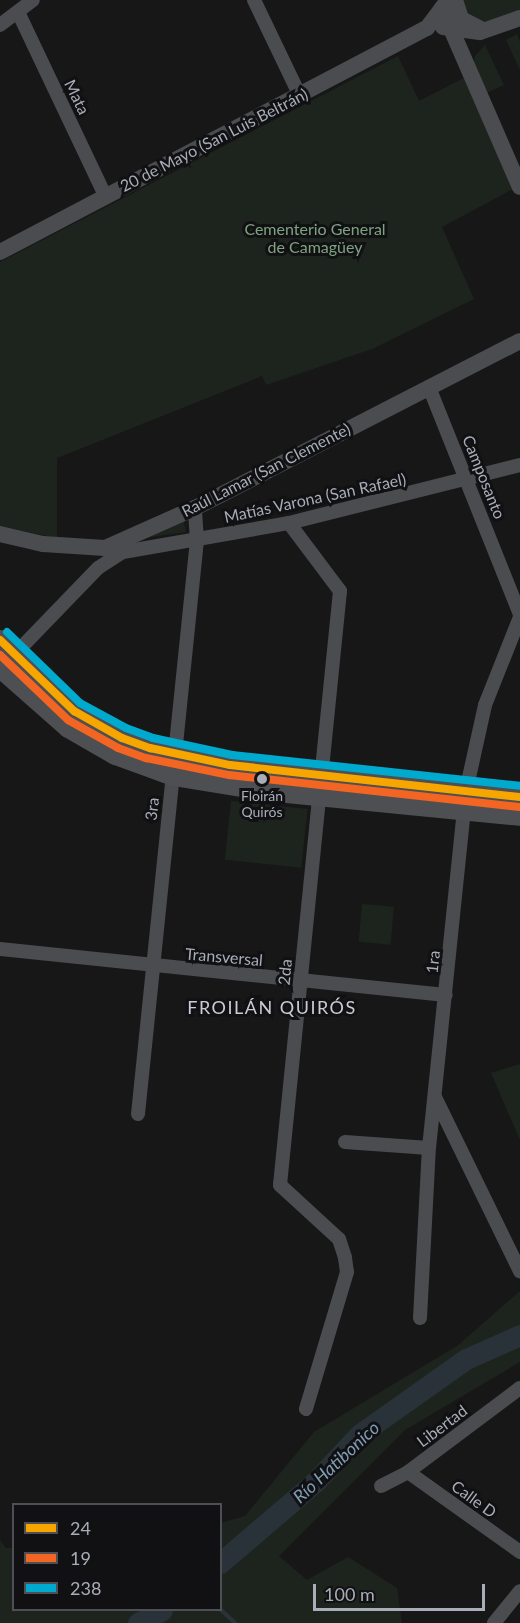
<!DOCTYPE html>
<html>
<head>
<meta charset="utf-8">
<style>
  body { margin:0 }
  #map { position:relative; width:520px; height:1623px; overflow:hidden; background:#171717; font-family:Lato,sans-serif }
  div>[style] { position:absolute }
  [style*='--x'] { left:calc(var(--x)*1px); top:calc(var(--y)*1px); width:calc(var(--w)*1px); rotate:calc(var(--a)*1deg) }
  .green>* { inset:0; background:#1d241e; transform-origin:0 0 }
  .stream>* { height:4px; margin:-2px; padding:0 2px; transform-origin:2px; border-radius:2px; background:#2a3239 }
  .river>* { height:21px; margin:-10.5px; padding:0 10.5px; transform-origin:10.5px; border-radius:10.5px; background:#2a3239 }
  .minor>* { height:14px; margin:-7px; padding:0 7px; transform-origin:7px; border-radius:7px; background:#4b4c50 }
  .tertiary>* { height:16px; margin:-8px; padding:0 8px; transform-origin:8px; border-radius:8px; background:#4b4c50 }
  .primary>* { height:21px; margin:-10.5px; padding:0 10.5px; transform-origin:10.5px; border-radius:10.5px; background:#4d4f52 }
  .bus-1>* { height:8px; margin:-4px; padding:0 4px; transform-origin:4px; border-radius:4px; background:#f7a600 }
  .bus-2>* { height:8px; margin:-4px; padding:0 4px; transform-origin:4px; border-radius:4px; background:#f26522 }
  .bus-3>* { height:8px; margin:-4px; padding:0 4px; transform-origin:4px; border-radius:4px; background:#00a9ce }
  .dots>* { width:16px; height:16px; translate:-50% -50%; box-sizing:border-box; border:3px solid #111113; border-radius:50% }
  span { translate:-50% -50%; white-space:nowrap; text-align:center; line-height:1.15; -webkit-text-stroke:6px #111113; paint-order:stroke }
  .bus-label { font-size:14px; color:#a8adb8 }
  .street-label { font-size:16px; color:#a8adb8 }
  .park-label { font-size:16px; color:#7fa381 }
  .neighbourhood-label { font-size:18px; color:#c9ccd4; letter-spacing:1.5px }
  .water-label { font-size:18px; color:#7f9bb3; font-style:italic }
  .legend { position:absolute; left:12px; top:1503px; width:210px; height:108px; box-sizing:border-box; background:#111113; border:2px solid #4d4f55; margin:0; padding:8px 10px; list-style:none; font-size:18px; color:#a8adb8 }
  .legend li { display:flex; align-items:center; gap:12px; height:30px }
  .legend b { width:30px; border:2px solid #4d4f55 }
  .scale { position:absolute; left:313px; top:1584px; width:172px; height:27px; box-sizing:border-box; border:3px solid #a8adb8; border-top:0; padding-left:8px; font-size:18px; line-height:21px; white-space:nowrap; color:#a8adb8; -webkit-text-stroke:4px #111113; paint-order:stroke }
</style>
</head>
<body>
<div id="map">
  <div class="green">
    <i style="clip-path:polygon(460px 0,520px 0,520px 12px,486px 27px,472px 22px)"></i>
    <i style="clip-path:polygon(517px 34px,520px 42px,520px 70px,506px 40px)"></i>
    <i style="clip-path:polygon(485px 45px,504px 85px,486px 93px,474px 62px,475px 56px)"></i>
    <i style="clip-path:polygon(398px 56px,419px 101px,464px 78px,513px 189px,442px 227px,474px 299px,372px 349px,266px 385px,262px 376px,57px 458px,57px 538px,0 526px,0 262px)"></i>
    <i style="clip-path:polygon(183px 519px,186px 532px,137px 539px)"></i>
    <i style="left:231px;top:801px;width:77px;height:59px;rotate:6deg"></i>
    <i style="left:362px;top:904px;width:32px;height:38px;rotate:5deg"></i>
    <i style="clip-path:polygon(520px 1064px,520px 1140px,491px 1073px)"></i>
    <i style="clip-path:polygon(520px 1291px,520px 1362px,405px 1430px,279px 1556px,307px 1580px,348px 1557px,397px 1588px,402px 1623px,0 1623px,0 1540px,6px 1548px,13px 1548px,14px 1610px,220px 1610px,221px 1523px,245px 1516px,314px 1432px,457px 1346px)"></i>
  </div>
  <div class="stream">
    <i style="--x:220;--y:1609;--w:21;--a:43"></i>
  </div>
  <div class="river">
    <i style="--x:220;--y:1563;--w:126;--a:-40.5"></i>
    <i style="--x:316;--y:1481;--w:64;--a:-46.9"></i>
    <i style="--x:360;--y:1434;--w:130;--a:-35.3"></i>
    <i style="--x:466;--y:1359;--w:59;--a:-24"></i>
    <i style="--x:138;--y:1623;--w:27;--a:-28"></i>
  </div>
  <div class="minor">
    <i style="--x:254;--y:0;--w:106;--a:64.4"></i>
    <i style="--x:18;--y:12;--w:205;--a:64.6"></i>
    <i style="--x:0;--y:25;--w:41;--a:-37.1"></i>
    <i style="--x:429;--y:387;--w:245;--a:68.2"></i>
    <i style="--x:289;--y:523;--w:85;--a:53.1"></i>
    <i style="--x:340;--y:591;--w:597;--a:95.77"></i>
    <i style="--x:280;--y:1185;--w:80;--a:42.5"></i>
    <i style="--x:339;--y:1239;--w:20;--a:72"></i>
    <i style="--x:345;--y:1258;--w:14;--a:82"></i>
    <i style="--x:347;--y:1272;--w:143;--a:106.7"></i>
    <i style="--x:13;--y:656;--w:122;--a:-46"></i>
    <i style="--x:98;--y:568;--w:30;--a:-33"></i>
    <i style="--x:123;--y:552;--w:169;--a:-9.9"></i>
    <i style="--x:289;--y:523;--w:238;--a:-14.1"></i>
    <i style="--x:0;--y:949;--w:448;--a:5.9"></i>
    <i style="--x:435;--y:1097;--w:194;--a:64"></i>
    <i style="--x:138;--y:1114;--w:577;--a:-84.13"></i>
    <i style="--x:197;--y:540;--w:32;--a:-94"></i>
    <i style="--x:345;--y:1142;--w:84;--a:4.1"></i>
    <i style="--x:420;--y:1318;--w:170;--a:-87"></i>
    <i style="--x:429;--y:1148;--w:359;--a:-84.1"></i>
    <i style="--x:466;--y:791;--w:88;--a:-77.5"></i>
    <i style="--x:485;--y:705;--w:95;--a:-68.3"></i>
    <i style="--x:408;--y:1472;--w:138;--a:35.5"></i>
    <i style="--x:381;--y:1486;--w:30;--a:-27"></i>
    <i style="--x:408;--y:1472;--w:140;--a:-36.9"></i>
    <i style="--x:494;--y:1623;--w:41;--a:-50.9"></i>
  </div>
  <div class="tertiary">
    <i style="--x:455;--y:0;--w:20;--a:72"></i>
    <i style="--x:461;--y:19;--w:22;--a:27"></i>
    <i style="--x:442;--y:8;--w:195;--a:66.5"></i>
    <i style="--x:443;--y:27;--w:37;--a:8"></i>
    <i style="--x:480;--y:32;--w:42;--a:-19.3"></i>
    <i style="--x:0;--y:252;--w:482;--a:-27.7"></i>
    <i style="--x:427;--y:28;--w:35;--a:-53"></i>
    <i style="--x:0;--y:534;--w:44;--a:13.1"></i>
    <i style="--x:43;--y:544;--w:62;--a:3.7"></i>
    <i style="--x:105;--y:548;--w:98;--a:-24"></i>
    <i style="--x:195;--y:508;--w:365;--a:-27.2"></i>
  </div>
  <div class="primary">
    <i style="--x:0;--y:640;--w:103;--a:43.8"></i>
    <i style="--x:74;--y:711;--w:55;--a:29.4"></i>
    <i style="--x:122;--y:738;--w:30;--a:20"></i>
    <i style="--x:150;--y:748;--w:82;--a:12"></i>
    <i style="--x:230;--y:765;--w:292;--a:6.3"></i>
    <i style="--x:0;--y:667;--w:91;--a:41.4"></i>
    <i style="--x:68;--y:727;--w:54;--a:29.9"></i>
    <i style="--x:115;--y:754;--w:62;--a:19.9"></i>
    <i style="--x:173;--y:775;--w:94;--a:9.2"></i>
    <i style="--x:266;--y:790;--w:255;--a:5.6"></i>
  </div>
  <div class="bus-1">
    <i style="--x:0;--y:640;--w:103;--a:43.8"></i>
    <i style="--x:74;--y:711;--w:55;--a:29.4"></i>
    <i style="--x:122;--y:738;--w:30;--a:20"></i>
    <i style="--x:150;--y:748;--w:82;--a:12"></i>
    <i style="--x:230;--y:765;--w:292;--a:6.3"></i>
  </div>
  <div class="bus-2">
    <i style="--x:0;--y:655;--w:94;--a:43.7"></i>
    <i style="--x:68;--y:720;--w:57;--a:29.2"></i>
    <i style="--x:118;--y:748;--w:30;--a:20"></i>
    <i style="--x:146;--y:758;--w:85;--a:11.6"></i>
    <i style="--x:229;--y:775;--w:292;--a:6.3"></i>
  </div>
  <div class="bus-3">
    <i style="--x:7;--y:632;--w:102;--a:44.2"></i>
    <i style="--x:80;--y:703;--w:52;--a:28.5"></i>
    <i style="--x:126;--y:728;--w:29;--a:20"></i>
    <i style="--x:153;--y:738;--w:81;--a:12.1"></i>
    <i style="--x:232;--y:755;--w:290;--a:6.1"></i>
  </div>
  <div class="dots">
    <i style="left:262px;top:779px;background:#a8adb8"></i>
  </div>
  <div class="bus-label">
    <span style="left:262px;top:804px">Floirán<br>Quirós</span>
  </div>
  <div class="street-label">
    <span style="left:77px;top:97px;rotate:64deg">Mata</span>
    <span style="left:214px;top:140px;rotate:-27deg">20 de Mayo (San Luis Beltrán)</span>
    <span style="left:266px;top:470px;rotate:-27deg">Raúl Lamar (San Clemente)</span>
    <span style="left:484px;top:477px;rotate:68deg">Camposanto</span>
    <span style="left:315px;top:498px;rotate:-12deg">Matías Varona (San Rafael)</span>
    <span style="left:152px;top:809px;rotate:-84deg">3ra</span>
    <span style="left:224px;top:957px;rotate:5deg">Transversal</span>
    <span style="left:433px;top:962px;rotate:-84deg">1ra</span>
    <span style="left:285px;top:972px;rotate:-84deg">2da</span>
    <span style="left:442px;top:1426px;rotate:-37deg">Libertad</span>
    <span style="left:474px;top:1499px;rotate:36deg">Calle D</span>
  </div>
  <div class="park-label">
    <span style="left:315px;top:238px">Cementerio General<br>de Camagüey</span>
  </div>
  <div class="neighbourhood-label">
    <span style="left:272px;top:1007px">FROILÁN QUIRÓS</span>
  </div>
  <div class="water-label">
    <span style="left:336px;top:1462px;rotate:-43deg">Río Hatibonico</span>
  </div>
  <ul class="legend">
  <li><b style="height:8px;background:#f7a600"></b>24</li>
  <li><b style="height:8px;background:#f26522"></b>19</li>
  <li><b style="height:8px;background:#00a9ce"></b>238</li>
  </ul>
  <div class="scale">100 m</div>
</div>
</body>
</html>
